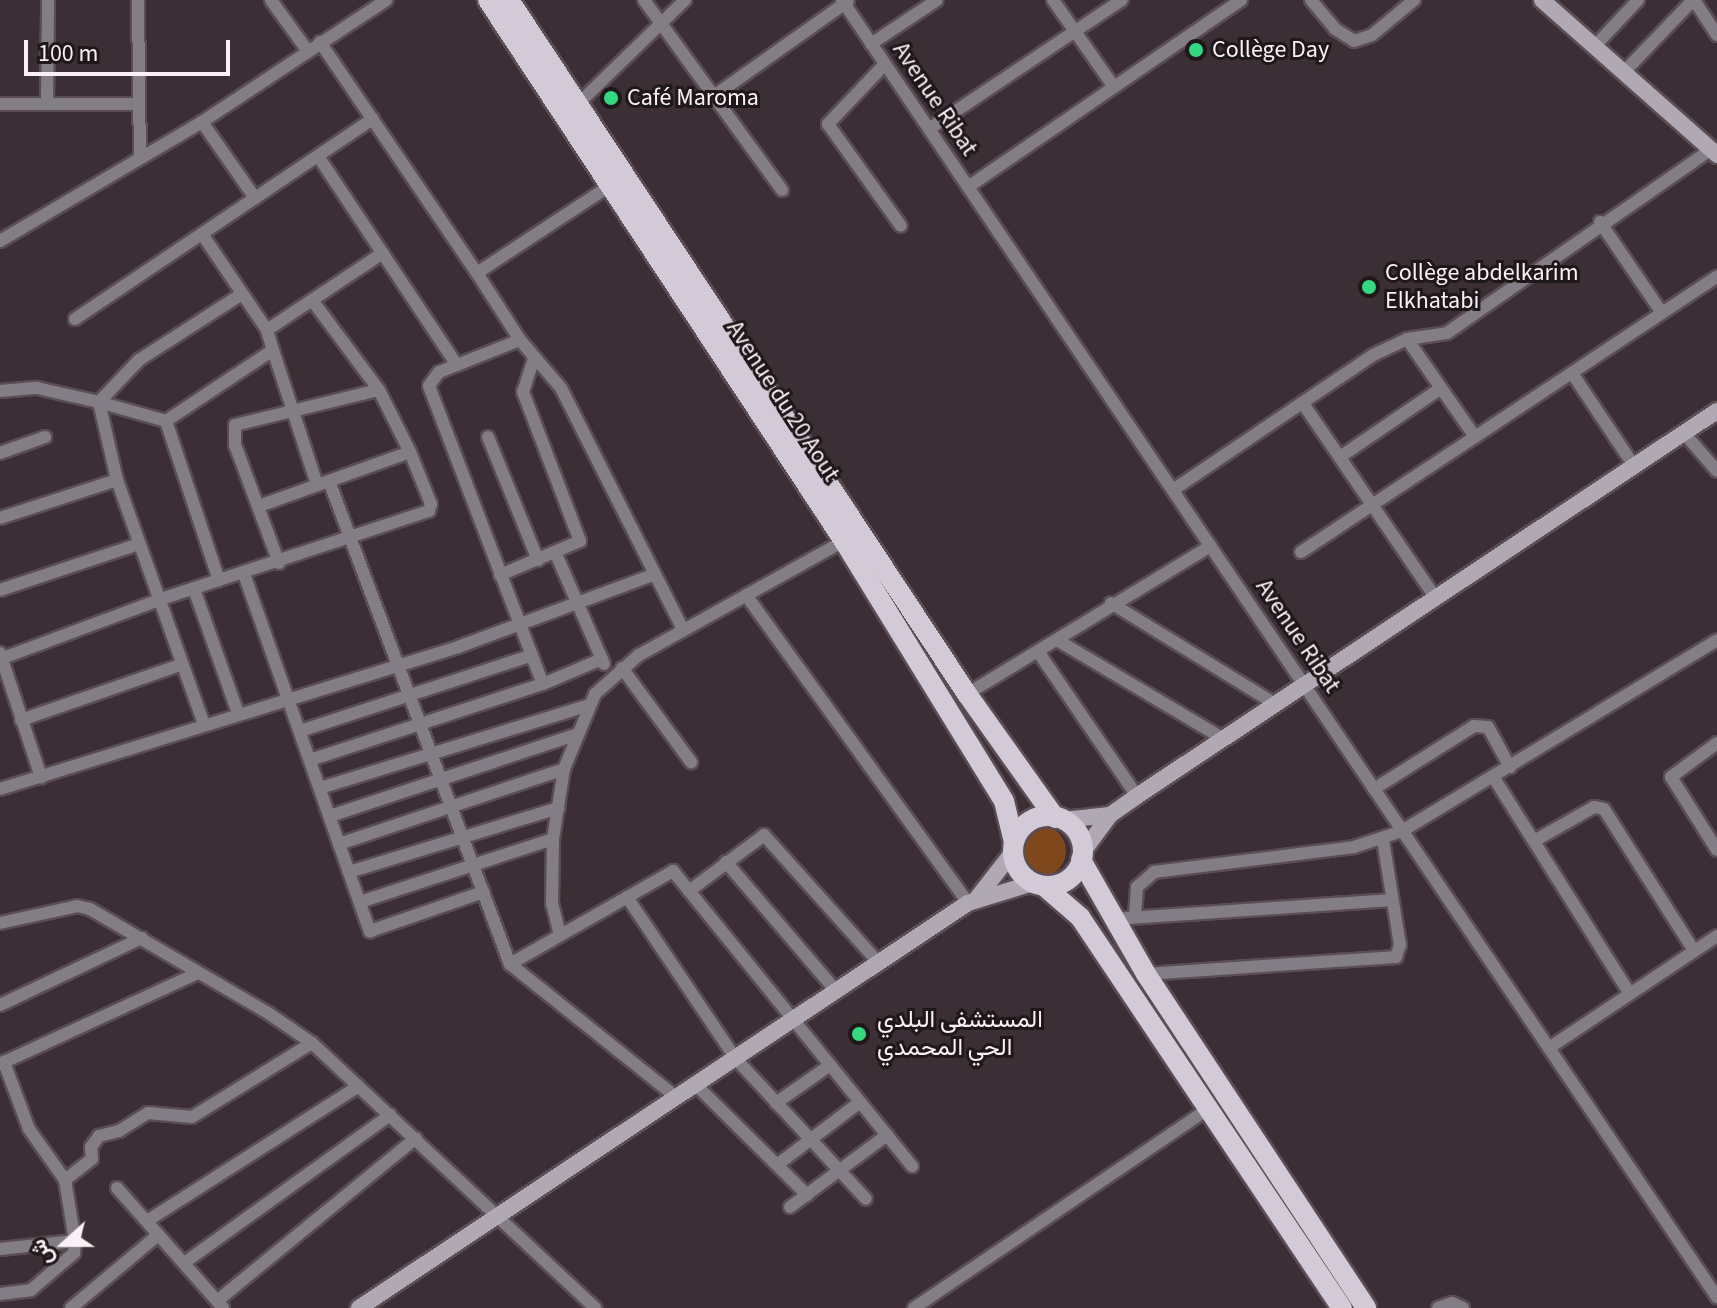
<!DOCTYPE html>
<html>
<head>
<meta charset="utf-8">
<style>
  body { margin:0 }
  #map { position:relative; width:1717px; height:1308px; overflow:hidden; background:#3c2e35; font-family:"Source Sans 3",Vazirmatn,sans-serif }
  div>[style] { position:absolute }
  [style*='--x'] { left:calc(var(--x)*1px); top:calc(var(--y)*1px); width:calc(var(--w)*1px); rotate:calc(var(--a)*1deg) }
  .green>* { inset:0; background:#7f471c }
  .round { border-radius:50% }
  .roads { filter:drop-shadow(2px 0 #5a4d54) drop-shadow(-2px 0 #5a4d54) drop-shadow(0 2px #5a4d54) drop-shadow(0 -2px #5a4d54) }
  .street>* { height:12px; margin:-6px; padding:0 6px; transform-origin:6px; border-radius:6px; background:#837e85 }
  .secondary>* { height:16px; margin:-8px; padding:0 8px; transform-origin:8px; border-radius:8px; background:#b0a9b3 }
  .primary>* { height:20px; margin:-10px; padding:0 10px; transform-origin:10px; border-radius:10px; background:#d3cad7 }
  .primary>.ring { margin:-10px; padding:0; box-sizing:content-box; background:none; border:20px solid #d3cad7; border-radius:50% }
  .dots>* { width:22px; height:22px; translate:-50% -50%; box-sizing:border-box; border:4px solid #1f181b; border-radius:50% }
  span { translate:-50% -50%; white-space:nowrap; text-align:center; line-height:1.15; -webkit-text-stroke:6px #1f181b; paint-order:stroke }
  .poi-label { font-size:24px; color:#faf0f5 }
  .left { translate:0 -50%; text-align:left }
  .street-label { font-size:24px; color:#faf0f5 }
  .north { position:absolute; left:24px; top:1204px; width:80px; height:80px; -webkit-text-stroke:6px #1f181b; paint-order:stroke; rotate:249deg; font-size:22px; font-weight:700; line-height:32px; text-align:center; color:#faf0f5 }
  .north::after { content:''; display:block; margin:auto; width:28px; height:36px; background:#faf0f5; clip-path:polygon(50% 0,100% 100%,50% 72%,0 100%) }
  .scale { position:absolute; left:24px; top:40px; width:206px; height:36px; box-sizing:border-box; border:4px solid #faf0f5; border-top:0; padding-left:10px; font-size:24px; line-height:28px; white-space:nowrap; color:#faf0f5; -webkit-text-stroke:6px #1f181b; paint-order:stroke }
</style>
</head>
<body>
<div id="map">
  <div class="green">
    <i class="round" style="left:1014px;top:825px;width:52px;height:52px"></i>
  </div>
  <div class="roads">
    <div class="street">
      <i style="--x:138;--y:0;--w:158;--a:89.3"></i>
      <i style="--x:271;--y:0;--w:62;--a:54.2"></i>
      <i style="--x:644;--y:0;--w:235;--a:54"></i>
      <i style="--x:842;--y:0;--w:1565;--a:56"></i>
      <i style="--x:1053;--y:0;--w:106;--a:55"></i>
      <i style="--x:1311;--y:0;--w:38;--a:50"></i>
      <i style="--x:1335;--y:29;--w:22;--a:32"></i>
      <i style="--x:1354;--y:41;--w:19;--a:-18"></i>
      <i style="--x:1372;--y:35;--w:55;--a:-39.8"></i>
      <i style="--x:1694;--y:0;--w:42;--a:56.7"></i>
      <i style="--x:320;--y:42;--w:279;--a:55.8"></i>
      <i style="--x:871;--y:44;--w:79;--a:-33.7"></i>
      <i style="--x:1595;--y:46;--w:63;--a:-46.9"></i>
      <i style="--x:885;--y:64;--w:83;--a:133.5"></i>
      <i style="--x:828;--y:124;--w:125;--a:54.4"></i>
      <i style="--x:1624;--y:72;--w:100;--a:-46.2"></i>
      <i style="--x:714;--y:96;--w:164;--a:-35.3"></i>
      <i style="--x:0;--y:104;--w:136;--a:0"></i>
      <i style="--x:47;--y:104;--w:104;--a:-89.4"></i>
      <i style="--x:577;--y:105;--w:151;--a:-44.2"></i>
      <i style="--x:202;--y:122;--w:93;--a:55.1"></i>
      <i style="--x:929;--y:129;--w:232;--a:-33.8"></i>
      <i style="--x:318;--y:156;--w:251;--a:56.4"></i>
      <i style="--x:611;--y:185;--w:160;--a:146.7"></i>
      <i style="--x:477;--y:273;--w:80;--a:57.3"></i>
      <i style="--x:520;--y:340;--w:63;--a:49.5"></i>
      <i style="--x:561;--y:388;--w:271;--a:63.2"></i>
      <i style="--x:968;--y:187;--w:331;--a:-34.4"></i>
      <i style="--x:1600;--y:222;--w:110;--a:55.7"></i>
      <i style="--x:0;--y:241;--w:234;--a:-30.5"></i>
      <i style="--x:202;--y:122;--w:221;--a:-33.5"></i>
      <i style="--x:75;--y:319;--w:359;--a:-33.9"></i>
      <i style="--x:267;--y:330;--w:139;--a:-33.6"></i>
      <i style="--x:1407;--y:339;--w:119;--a:55.2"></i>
      <i style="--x:520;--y:340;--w:87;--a:158.4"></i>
      <i style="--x:439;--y:372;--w:17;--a:126"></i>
      <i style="--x:429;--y:386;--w:319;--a:69.1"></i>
      <i style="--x:273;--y:350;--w:142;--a:71.9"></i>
      <i style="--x:1572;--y:373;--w:112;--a:56.3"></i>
      <i style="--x:0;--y:391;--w:37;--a:-5"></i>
      <i style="--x:37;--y:388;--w:64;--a:12.7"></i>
      <i style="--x:99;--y:402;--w:80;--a:77"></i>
      <i style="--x:117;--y:480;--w:259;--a:70.4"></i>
      <i style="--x:1304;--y:405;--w:232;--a:55.7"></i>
      <i style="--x:166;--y:421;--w:128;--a:-33.6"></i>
      <i style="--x:273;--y:350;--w:21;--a:-107"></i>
      <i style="--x:267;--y:330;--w:116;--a:-124.1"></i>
      <i style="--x:166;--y:421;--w:70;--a:-164.2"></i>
      <i style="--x:99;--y:402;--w:58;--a:-46.4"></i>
      <i style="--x:139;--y:360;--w:122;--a:-32.7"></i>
      <i style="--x:166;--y:421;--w:168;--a:71.6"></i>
      <i style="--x:1684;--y:433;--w:50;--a:49"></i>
      <i style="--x:488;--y:437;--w:133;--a:67.9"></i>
      <i style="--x:0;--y:453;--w:48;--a:-19.6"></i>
      <i style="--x:1340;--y:457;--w:122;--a:-34.3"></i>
      <i style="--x:329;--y:481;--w:516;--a:69.46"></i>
      <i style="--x:510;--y:964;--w:213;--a:38.7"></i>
      <i style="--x:1173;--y:490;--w:241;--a:-34"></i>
      <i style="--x:1373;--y:355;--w:38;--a:-25"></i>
      <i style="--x:1407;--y:339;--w:40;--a:-8.5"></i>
      <i style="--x:1447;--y:333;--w:320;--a:-34.8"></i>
      <i style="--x:259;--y:506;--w:160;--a:-19.7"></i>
      <i style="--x:0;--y:518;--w:123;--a:-18"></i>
      <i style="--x:1301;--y:552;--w:499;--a:-33.5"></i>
      <i style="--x:556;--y:554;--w:120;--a:66.4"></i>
      <i style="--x:279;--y:563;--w:126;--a:-110.4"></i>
      <i style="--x:235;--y:445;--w:20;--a:-90"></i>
      <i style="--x:235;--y:425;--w:148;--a:-13.7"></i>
      <i style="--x:379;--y:390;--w:112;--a:-126.7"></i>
      <i style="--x:244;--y:574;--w:379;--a:70.6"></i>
      <i style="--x:370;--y:931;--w:120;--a:-19"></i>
      <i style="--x:500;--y:575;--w:87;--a:-23"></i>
      <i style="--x:580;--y:541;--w:160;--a:-110.9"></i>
      <i style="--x:523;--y:392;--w:36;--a:-72"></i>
      <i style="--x:194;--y:589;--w:132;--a:70.5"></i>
      <i style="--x:0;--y:590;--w:146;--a:-18.3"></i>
      <i style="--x:746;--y:595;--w:380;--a:54.2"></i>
      <i style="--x:1111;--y:603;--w:193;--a:31.6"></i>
      <i style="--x:1057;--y:640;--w:192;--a:30.7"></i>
      <i style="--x:0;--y:653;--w:131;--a:71.7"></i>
      <i style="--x:1039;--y:653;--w:173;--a:55.6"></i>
      <i style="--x:0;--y:659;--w:172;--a:-20.4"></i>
      <i style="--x:161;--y:599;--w:282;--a:-18.2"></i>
      <i style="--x:429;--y:511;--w:7;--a:-74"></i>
      <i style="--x:431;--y:504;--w:56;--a:-112"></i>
      <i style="--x:410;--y:452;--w:69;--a:-116.6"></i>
      <i style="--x:622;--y:668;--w:117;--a:53.7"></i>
      <i style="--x:967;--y:694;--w:285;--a:-31.3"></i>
      <i style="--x:21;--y:720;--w:171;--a:-19.1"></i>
      <i style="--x:300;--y:731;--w:244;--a:-18.1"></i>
      <i style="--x:1717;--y:743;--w:57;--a:143.5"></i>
      <i style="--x:1671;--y:777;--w:86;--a:57.8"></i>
      <i style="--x:310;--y:760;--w:245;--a:-18.1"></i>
      <i style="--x:543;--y:684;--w:64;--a:-23"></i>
      <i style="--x:1494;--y:778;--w:255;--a:57.8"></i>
      <i style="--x:320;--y:788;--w:282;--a:-17.1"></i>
      <i style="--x:0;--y:789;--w:480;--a:-17.2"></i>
      <i style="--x:458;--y:647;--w:208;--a:-20.3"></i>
      <i style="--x:1374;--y:789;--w:118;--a:-32.2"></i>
      <i style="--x:1474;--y:726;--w:14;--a:4"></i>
      <i style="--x:1488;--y:727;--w:46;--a:61.2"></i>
      <i style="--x:330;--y:816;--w:258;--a:-18.3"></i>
      <i style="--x:1534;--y:841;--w:69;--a:-29.5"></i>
      <i style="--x:1594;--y:807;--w:10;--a:11"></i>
      <i style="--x:1604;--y:809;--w:168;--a:57.6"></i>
      <i style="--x:339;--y:844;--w:237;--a:-18.4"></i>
      <i style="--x:726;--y:862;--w:170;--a:49.5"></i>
      <i style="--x:349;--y:872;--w:219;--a:-17"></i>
      <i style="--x:689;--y:891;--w:94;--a:-36.7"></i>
      <i style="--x:764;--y:835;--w:172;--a:48.1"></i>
      <i style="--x:627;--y:897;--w:194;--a:56.1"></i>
      <i style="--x:735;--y:1058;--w:192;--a:47.1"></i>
      <i style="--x:360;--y:902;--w:203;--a:-18.1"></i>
      <i style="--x:1135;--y:916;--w:29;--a:-86"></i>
      <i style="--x:1137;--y:887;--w:23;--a:-41"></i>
      <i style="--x:1154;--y:872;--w:202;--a:-7.1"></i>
      <i style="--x:1354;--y:847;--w:51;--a:-18.4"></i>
      <i style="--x:1402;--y:831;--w:368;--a:-31.2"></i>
      <i style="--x:1114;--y:919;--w:279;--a:-3.9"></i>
      <i style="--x:0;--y:923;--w:79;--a:-12.4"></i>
      <i style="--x:77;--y:906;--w:13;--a:13"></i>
      <i style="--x:90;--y:909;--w:206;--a:30.3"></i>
      <i style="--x:268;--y:1013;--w:53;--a:34.3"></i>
      <i style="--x:312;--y:1043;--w:388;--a:43.1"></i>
      <i style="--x:560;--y:935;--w:32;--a:-104"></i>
      <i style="--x:552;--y:904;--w:65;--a:-89.1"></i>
      <i style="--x:553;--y:839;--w:71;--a:-81.1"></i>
      <i style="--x:564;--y:769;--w:81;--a:-67.5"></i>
      <i style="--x:595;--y:694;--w:59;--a:-41.6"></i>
      <i style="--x:639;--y:655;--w:235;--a:-29.1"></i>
      <i style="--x:510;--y:964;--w:188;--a:-29.7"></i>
      <i style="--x:673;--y:871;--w:380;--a:51"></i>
      <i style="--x:1146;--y:974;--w:251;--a:-3.9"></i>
      <i style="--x:1396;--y:957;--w:13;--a:-72"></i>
      <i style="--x:1400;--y:945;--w:106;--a:-99.2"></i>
      <i style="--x:0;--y:1005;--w:157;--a:-25.3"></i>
      <i style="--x:1549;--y:1048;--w:202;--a:-33.7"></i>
      <i style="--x:0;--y:1064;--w:218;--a:-24.7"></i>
      <i style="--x:695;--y:1084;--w:158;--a:44.7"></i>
      <i style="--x:776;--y:1103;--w:66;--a:-35.1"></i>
      <i style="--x:777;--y:1165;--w:104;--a:-37.2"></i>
      <i style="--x:65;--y:1180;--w:34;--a:-38"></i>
      <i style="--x:92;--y:1159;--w:12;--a:-95"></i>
      <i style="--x:91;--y:1147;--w:14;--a:-54"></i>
      <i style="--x:99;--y:1136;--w:21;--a:-14"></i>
      <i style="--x:119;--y:1131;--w:34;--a:-32"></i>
      <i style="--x:148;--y:1113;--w:44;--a:5.2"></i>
      <i style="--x:192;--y:1117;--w:141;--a:-31.7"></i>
      <i style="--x:117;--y:1188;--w:160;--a:48.5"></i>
      <i style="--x:790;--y:1207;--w:121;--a:-36.6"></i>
      <i style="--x:147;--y:1221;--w:251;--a:-32.5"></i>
      <i style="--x:0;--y:1249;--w:75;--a:-6.1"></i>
      <i style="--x:184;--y:1263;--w:254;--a:-35.7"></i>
      <i style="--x:0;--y:1294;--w:31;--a:-7"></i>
      <i style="--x:31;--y:1290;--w:57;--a:-40.7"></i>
      <i style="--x:74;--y:1253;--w:12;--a:-85"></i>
      <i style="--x:75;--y:1241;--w:62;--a:-99.3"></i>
      <i style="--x:65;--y:1180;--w:62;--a:-125.2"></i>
      <i style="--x:29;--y:1129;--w:72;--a:-110.5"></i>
      <i style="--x:217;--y:1301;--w:257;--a:-39.3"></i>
      <i style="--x:71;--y:1308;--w:114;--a:-40"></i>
      <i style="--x:914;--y:1308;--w:355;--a:-34.1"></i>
      <i style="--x:1438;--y:1308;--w:15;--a:-20"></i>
      <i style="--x:1452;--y:1303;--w:12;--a:24"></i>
    </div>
    <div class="secondary">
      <i style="--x:1542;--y:0;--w:234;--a:41.5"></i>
      <i style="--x:1062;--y:820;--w:48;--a:-5.9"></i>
      <i style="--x:1082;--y:853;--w:47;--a:-53.6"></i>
      <i style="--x:1110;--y:815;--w:33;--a:-35"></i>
      <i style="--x:1137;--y:796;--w:696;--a:-33.58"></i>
      <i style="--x:977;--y:898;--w:58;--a:-52"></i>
      <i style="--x:359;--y:1308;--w:731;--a:-33.62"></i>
      <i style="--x:968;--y:903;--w:68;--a:-17.1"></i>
    </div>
    <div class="primary">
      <i style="--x:488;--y:0;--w:648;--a:56.65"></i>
      <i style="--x:844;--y:541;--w:305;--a:58.4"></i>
      <i style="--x:1004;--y:801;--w:42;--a:76.3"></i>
      <i style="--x:509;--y:0;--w:832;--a:56.58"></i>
      <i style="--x:967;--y:694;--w:152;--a:54.6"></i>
      <i class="ring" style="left:1013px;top:816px;width:50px;height:50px"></i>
      <i style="--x:1081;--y:860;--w:131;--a:60.3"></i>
      <i style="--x:1146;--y:974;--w:400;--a:56.6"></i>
      <i style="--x:1044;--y:886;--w:48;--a:40.7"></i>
      <i style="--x:1080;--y:917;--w:471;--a:56.2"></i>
    </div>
  </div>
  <div class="dots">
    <i style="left:1196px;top:50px;background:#34d881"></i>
    <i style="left:611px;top:98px;background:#34d881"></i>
    <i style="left:1369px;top:287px;background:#34d881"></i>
    <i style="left:859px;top:1034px;background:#34d881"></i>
  </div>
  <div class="poi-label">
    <span class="left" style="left:1212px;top:50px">Collège Day</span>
    <span class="left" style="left:627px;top:98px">Café Maroma</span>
    <span class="left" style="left:1385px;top:287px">Collège abdelkarim<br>Elkhatabi</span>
    <span class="left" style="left:877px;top:1034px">المستشفى البلدي<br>الحي المحمدي</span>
  </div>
  <div class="street-label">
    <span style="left:935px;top:99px;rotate:56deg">Avenue Ribat</span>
    <span style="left:783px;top:401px;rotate:57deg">Avenue du 20 Aout</span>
    <span style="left:1298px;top:636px;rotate:56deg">Avenue Ribat</span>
  </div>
  <div class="north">ش</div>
  <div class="scale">100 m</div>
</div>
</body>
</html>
